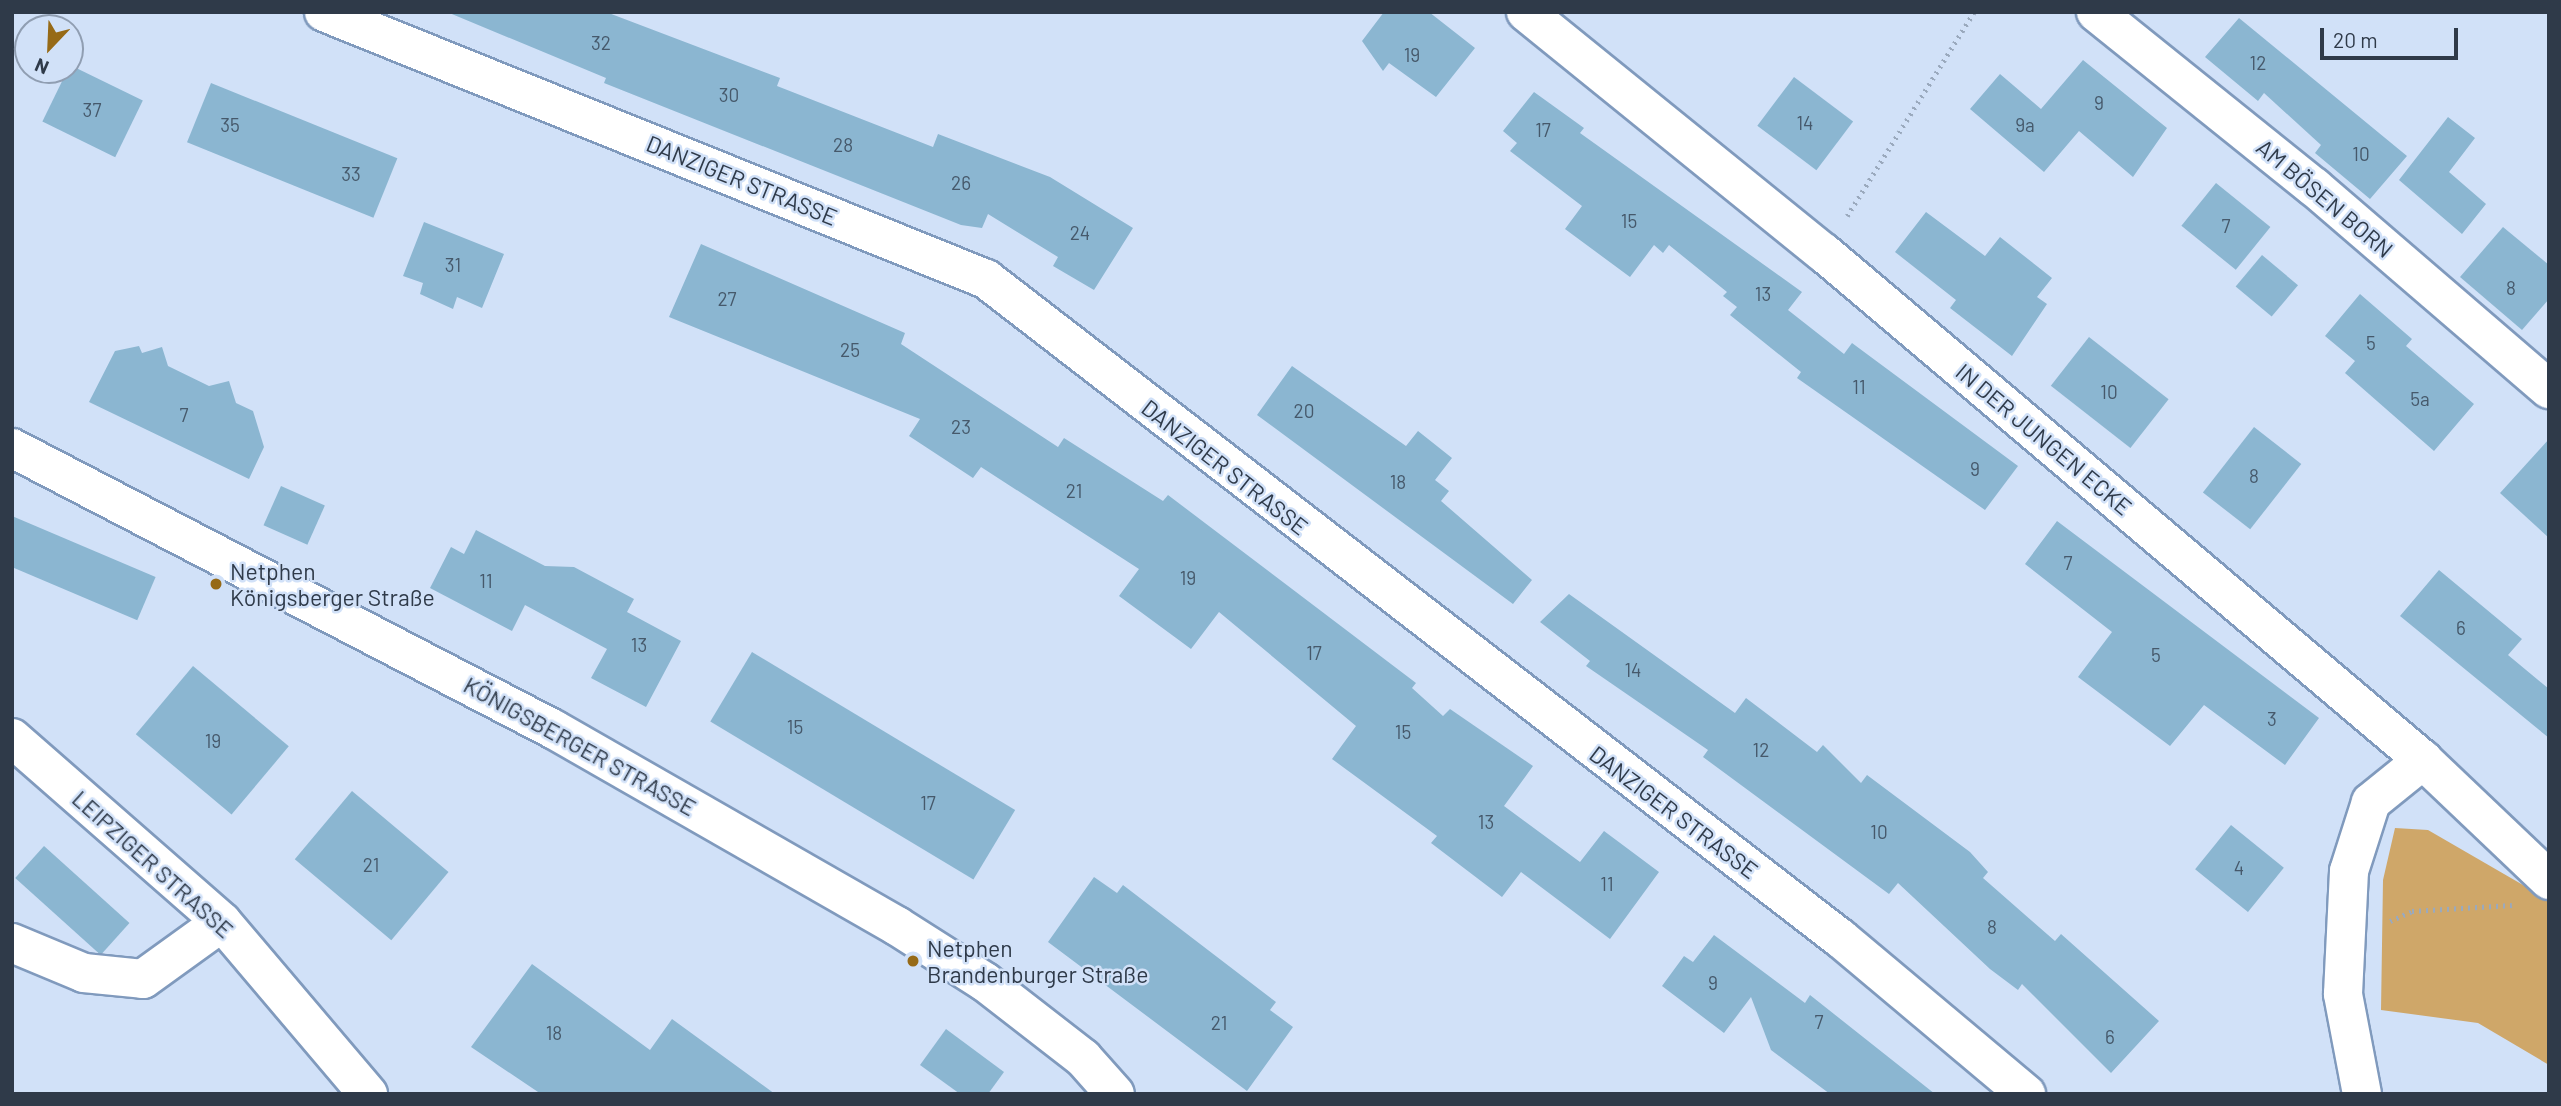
<!DOCTYPE html>
<html>
<head>
<meta charset="utf-8">
<style>
  body { margin:0 }
  #map { position:relative; width:2561px; height:1106px; overflow:hidden; background:#d1e1f8; font-family:Barlow,sans-serif }
  div>[style] { position:absolute }
  [style*='--x'] { left:calc(var(--x)*1px); top:calc(var(--y)*1px); width:calc(var(--w)*1px); rotate:calc(var(--a)*1deg) }
  .forest>* { inset:0; background:#cfa769 }
  .building>* { inset:0; background:#8bb6d1; transform-origin:0 0 }
  .path>* { height:4.5px; margin-top:-2.25px; transform-origin:0; background:repeating-linear-gradient(90deg,#9aa9bd 0 2px,transparent 0 7px) }
  .roads { filter:drop-shadow(2px 0 #809abd) drop-shadow(-2px 0 #809abd) drop-shadow(0 2px #809abd) drop-shadow(0 -2px #809abd) }
  .minor>* { height:38px; margin:-19px; padding:0 19px; transform-origin:19px; border-radius:19px; background:#fff }
  .dots>* { width:19px; height:19px; translate:-50% -50%; box-sizing:border-box; border:4px solid #d1e1f8; border-radius:50% }
  span { translate:-50% -50%; white-space:nowrap; text-align:center; line-height:1.15; -webkit-text-stroke:5px #d1e1f8; paint-order:stroke }
  .number-label { font-size:19px; color:#46596b }
  .number-label span { -webkit-text-stroke-width:0 }
  .street-label { font-size:23px; color:#2f3a49 }
  .poi-label { font-size:23px; color:#2f3a49 }
  .left { translate:0 -50%; text-align:left }
  .frame { position:absolute; inset:0; border:14px solid #2f3a49; pointer-events:none }
  .north { position:absolute; left:14px; top:14px; width:70px; height:70px; box-sizing:border-box; background:#d1e1f8; border:2px solid #909eb2; border-radius:50%; rotate:203deg; font-size:19px; font-weight:700; line-height:28px; text-align:center; color:#2f3a49 }
  .north::after { content:''; display:block; margin:auto; width:24px; height:32px; background:#966a17; clip-path:polygon(50% 0,100% 100%,50% 72%,0 100%) }
  .scale { position:absolute; left:2320px; top:28px; width:138px; height:32px; box-sizing:border-box; border:4px solid #2f3a49; border-top:0; padding-left:9px; font-size:21px; line-height:24px; white-space:nowrap; color:#2f3a49; -webkit-text-stroke:5px #d1e1f8; paint-order:stroke }
</style>
</head>
<body>
<div id="map">
  <div class="forest">
    <i style="clip-path:polygon(2395px 828px,2428px 830px,2549px 900px,2549px 1065px,2478px 1023px,2381px 1010px,2383px 880px)"></i>
  </div>
  <div class="building">
    <i style="clip-path:polygon(447px 12px,606px 12px,780px 78px,777px 86px,933px 147px,938px 134px,1050px 177px,1133px 228px,1094px 290px,1053px 266px,1058px 257px,988px 214px,982px 228px,961px 225px,604px 83px,606px 78px)"></i>
    <i style="clip-path:polygon(1384px 12px,1429px 12px,1475px 48px,1436px 97px,1389px 63px,1383px 71px,1362px 41px)"></i>
    <i style="clip-path:polygon(2239px 18px,2407px 156px,2370px 199px,2315px 153px,2321px 145px,2264px 93px,2258px 101px,2205px 57px)"></i>
    <i style="clip-path:polygon(2083px 60px,2167px 128px,2133px 177px,2079px 131px,2044px 172px,1970px 109px,2000px 74px,2041px 109px)"></i>
    <i style="left:70px;top:65px;width:81px;height:63px;rotate:26deg"></i>
    <i style="left:1794px;top:77px;width:74px;height:61px;rotate:37deg"></i>
    <i style="left:211px;top:83px;width:201px;height:64px;rotate:22deg"></i>
    <i style="clip-path:polygon(1534px 92px,1584px 128px,1580px 133px,1802px 292px,1788px 310px,1844px 354px,1852px 343px,2018px 466px,1985px 510px,1797px 378px,1801px 372px,1730px 315px,1737px 307px,1723px 296px,1727px 292px,1669px 245px,1663px 253px,1654px 245px,1630px 277px,1565px 229px,1582px 206px,1510px 151px,1517px 143px,1503px 131px)"></i>
    <i style="clip-path:polygon(2448px 117px,2475px 138px,2449px 172px,2486px 204px,2462px 234px,2399px 180px)"></i>
    <i style="left:2216px;top:183px;width:70px;height:55px;rotate:39deg"></i>
    <i style="clip-path:polygon(1926px 212px,1985px 256px,2000px 237px,2052px 278px,2037px 297px,2047px 304px,2012px 356px,1950px 308px,1956px 300px,1895px 252px)"></i>
    <i style="clip-path:polygon(424px 222px,504px 254px,482px 308px,457px 297px,453px 309px,420px 294px,423px 283px,403px 276px)"></i>
    <i style="clip-path:polygon(2503px 227px,2549px 265px,2549px 299px,2522px 330px,2460px 277px)"></i>
    <i style="clip-path:polygon(701px 244px,905px 333px,901px 344px,1058px 447px,1064px 438px,1163px 501px,1168px 495px,1416px 683px,1412px 688px,1443px 716px,1450px 709px,1533px 766px,1504px 806px,1580px 862px,1604px 831px,1659px 872px,1610px 939px,1521px 872px,1502px 897px,1431px 843px,1437px 836px,1332px 759px,1356px 726px,1219px 612px,1191px 649px,1119px 596px,1139px 569px,981px 467px,973px 478px,909px 436px,920px 419px,669px 317px)"></i>
    <i style="left:2262px;top:255px;width:47px;height:41px;rotate:40deg"></i>
    <i style="clip-path:polygon(2360px 294px,2412px 339px,2406px 346px,2474px 404px,2434px 451px,2345px 373px,2355px 361px,2325px 336px)"></i>
    <i style="left:2089px;top:337px;width:101px;height:62px;rotate:38deg"></i>
    <i style="clip-path:polygon(139px 346px,142px 353px,162px 347px,168px 366px,209px 386px,229px 381px,236px 403px,253px 411px,264px 447px,249px 479px,89px 402px,115px 351px)"></i>
    <i style="clip-path:polygon(1292px 366px,1406px 446px,1418px 431px,1452px 458px,1435px 480px,1449px 491px,1441px 501px,1532px 580px,1513px 604px,1257px 415px)"></i>
    <i style="left:2254px;top:427px;width:60px;height:83px;rotate:38deg"></i>
    <i style="clip-path:polygon(2549px 439px,2549px 538px,2500px 493px)"></i>
    <i style="left:281px;top:486px;width:48px;height:43px;rotate:24deg"></i>
    <i style="left:12px;top:516px;width:156px;height:47px;rotate:23deg"></i>
    <i style="clip-path:polygon(2057px 521px,2319px 718px,2285px 765px,2204px 705px,2170px 746px,2078px 677px,2112px 632px,2025px 564px)"></i>
    <i style="clip-path:polygon(476px 530px,545px 566px,574px 567px,634px 599px,627px 612px,681px 641px,646px 707px,591px 678px,607px 649px,525px 605px,512px 631px,430px 588px,451px 547px,464px 554px)"></i>
    <i style="clip-path:polygon(2439px 570px,2522px 639px,2508px 655px,2549px 689px,2549px 738px,2400px 616px)"></i>
    <i style="clip-path:polygon(1569px 594px,1735px 713px,1746px 698px,1817px 752px,1823px 745px,1861px 783px,1867px 775px,1970px 852px,1988px 872px,1983px 878px,2055px 941px,2061px 934px,2159px 1021px,2111px 1073px,2022px 984px,2018px 990px,1990px 969px,1898px 883px,1889px 894px,1703px 757px,1708px 750px,1586px 666px,1590px 661px,1540px 622px)"></i>
    <i style="left:752px;top:652px;width:307px;height:81px;rotate:31deg"></i>
    <i style="left:193px;top:666px;width:125px;height:89px;rotate:40deg"></i>
    <i style="left:352px;top:791px;width:126px;height:89px;rotate:40deg"></i>
    <i style="left:2231px;top:825px;width:68px;height:57px;rotate:39deg"></i>
    <i style="left:44px;top:846px;width:115px;height:43px;rotate:42deg"></i>
    <i style="clip-path:polygon(1094px 877px,1117px 893px,1123px 885px,1276px 1002px,1270px 1010px,1293px 1027px,1247px 1091px,1048px 942px)"></i>
    <i style="clip-path:polygon(1714px 935px,1805px 1003px,1810px 995px,1935px 1094px,1830px 1094px,1771px 1050px,1751px 997px,1724px 1033px,1662px 986px,1684px 956px,1693px 962px)"></i>
    <i style="clip-path:polygon(532px 964px,650px 1050px,672px 1019px,775px 1094px,541px 1094px,471px 1047px)"></i>
    <i style="clip-path:polygon(946px 1029px,1004px 1072px,988px 1094px,960px 1094px,920px 1065px)"></i>
  </div>
  <div class="path">
    <i style="--x:1847;--y:216;--w:240;--a:-58.1"></i>
    <i style="--x:2390;--y:921;--w:24;--a:-24"></i>
    <i style="--x:2412;--y:911;--w:100;--a:-3.4"></i>
  </div>
  <div class="roads">
    <div class="minor">
      <i style="--x:324;--y:12;--w:714;--a:21.97"></i>
      <i style="--x:986;--y:279;--w:1079;--a:37.66"></i>
      <i style="--x:1840;--y:938;--w:243;--a:40"></i>
      <i style="--x:1526;--y:12;--w:383;--a:39"></i>
      <i style="--x:1824;--y:253;--w:785;--a:40.24"></i>
      <i style="--x:2423;--y:760;--w:174;--a:43.6"></i>
      <i style="--x:2096;--y:12;--w:280;--a:38.8"></i>
      <i style="--x:2314;--y:187;--w:310;--a:40.7"></i>
      <i style="--x:12;--y:448;--w:610;--a:27.45"></i>
      <i style="--x:553;--y:729;--w:396;--a:29.8"></i>
      <i style="--x:897;--y:926;--w:104;--a:32.5"></i>
      <i style="--x:985;--y:982;--w:124;--a:37.8"></i>
      <i style="--x:1083;--y:1058;--w:48;--a:48.4"></i>
      <i style="--x:12;--y:738;--w:279;--a:41.2"></i>
      <i style="--x:222;--y:922;--w:226;--a:49.7"></i>
      <i style="--x:12;--y:943;--w:78;--a:22.6"></i>
      <i style="--x:84;--y:973;--w:59;--a:5.8"></i>
      <i style="--x:143;--y:979;--w:97;--a:-35.8"></i>
      <i style="--x:2362;--y:1094;--w:102;--a:-100.8"></i>
      <i style="--x:2343;--y:994;--w:123;--a:-87.2"></i>
      <i style="--x:2349;--y:871;--w:72;--a:-72.3"></i>
      <i style="--x:2371;--y:802;--w:67;--a:-38.9"></i>
    </div>
  </div>
  <div class="dots">
    <i style="left:216px;top:584px;background:#966a17"></i>
    <i style="left:913px;top:961px;background:#966a17"></i>
  </div>
  <div class="number-label">
    <span style="left:601px;top:43px">32</span>
    <span style="left:1412px;top:55px">19</span>
    <span style="left:2258px;top:63px">12</span>
    <span style="left:729px;top:95px">30</span>
    <span style="left:2099px;top:103px">9</span>
    <span style="left:92px;top:110px">37</span>
    <span style="left:1805px;top:123px">14</span>
    <span style="left:230px;top:125px">35</span>
    <span style="left:2025px;top:125px">9a</span>
    <span style="left:1543px;top:130px">17</span>
    <span style="left:843px;top:145px">28</span>
    <span style="left:2361px;top:154px">10</span>
    <span style="left:351px;top:174px">33</span>
    <span style="left:961px;top:183px">26</span>
    <span style="left:1629px;top:221px">15</span>
    <span style="left:2226px;top:226px">7</span>
    <span style="left:1080px;top:233px">24</span>
    <span style="left:453px;top:265px">31</span>
    <span style="left:2511px;top:288px">8</span>
    <span style="left:1763px;top:294px">13</span>
    <span style="left:727px;top:299px">27</span>
    <span style="left:2371px;top:343px">5</span>
    <span style="left:850px;top:350px">25</span>
    <span style="left:1859px;top:387px">11</span>
    <span style="left:2109px;top:392px">10</span>
    <span style="left:2420px;top:399px">5a</span>
    <span style="left:1304px;top:411px">20</span>
    <span style="left:184px;top:415px">7</span>
    <span style="left:961px;top:427px">23</span>
    <span style="left:1975px;top:469px">9</span>
    <span style="left:2254px;top:476px">8</span>
    <span style="left:1398px;top:482px">18</span>
    <span style="left:1074px;top:491px">21</span>
    <span style="left:2068px;top:563px">7</span>
    <span style="left:1188px;top:578px">19</span>
    <span style="left:486px;top:581px">11</span>
    <span style="left:2461px;top:628px">6</span>
    <span style="left:639px;top:645px">13</span>
    <span style="left:1314px;top:653px">17</span>
    <span style="left:2156px;top:655px">5</span>
    <span style="left:1633px;top:670px">14</span>
    <span style="left:2272px;top:719px">3</span>
    <span style="left:795px;top:727px">15</span>
    <span style="left:1403px;top:732px">15</span>
    <span style="left:213px;top:741px">19</span>
    <span style="left:1761px;top:750px">12</span>
    <span style="left:928px;top:803px">17</span>
    <span style="left:1486px;top:822px">13</span>
    <span style="left:1879px;top:832px">10</span>
    <span style="left:371px;top:865px">21</span>
    <span style="left:2239px;top:868px">4</span>
    <span style="left:1607px;top:884px">11</span>
    <span style="left:1992px;top:927px">8</span>
    <span style="left:1713px;top:983px">9</span>
    <span style="left:1819px;top:1022px">7</span>
    <span style="left:1219px;top:1023px">21</span>
    <span style="left:554px;top:1033px">18</span>
    <span style="left:2110px;top:1037px">6</span>
  </div>
  <div class="street-label">
    <span style="left:742px;top:180px;rotate:22deg">DANZIGER STRASSE</span>
    <span style="left:2325px;top:198px;rotate:40deg">AM BÖSEN BORN</span>
    <span style="left:2044px;top:439px;rotate:40deg">IN DER JUNGEN ECKE</span>
    <span style="left:1225px;top:467px;rotate:38deg">DANZIGER STRASSE</span>
    <span style="left:580px;top:746px;rotate:29deg">KÖNIGSBERGER STRASSE</span>
    <span style="left:1674px;top:812px;rotate:37deg">DANZIGER STRASSE</span>
    <span style="left:153px;top:864px;rotate:42deg">LEIPZIGER STRASSE</span>
  </div>
  <div class="poi-label">
    <span class="left" style="left:230px;top:584px">Netphen<br>Königsberger Straße</span>
    <span class="left" style="left:927px;top:961px">Netphen<br>Brandenburger Straße</span>
  </div>
  <div class="frame"></div>
  <div class="north">N</div>
  <div class="scale">20 m</div>
</div>
</body>
</html>
